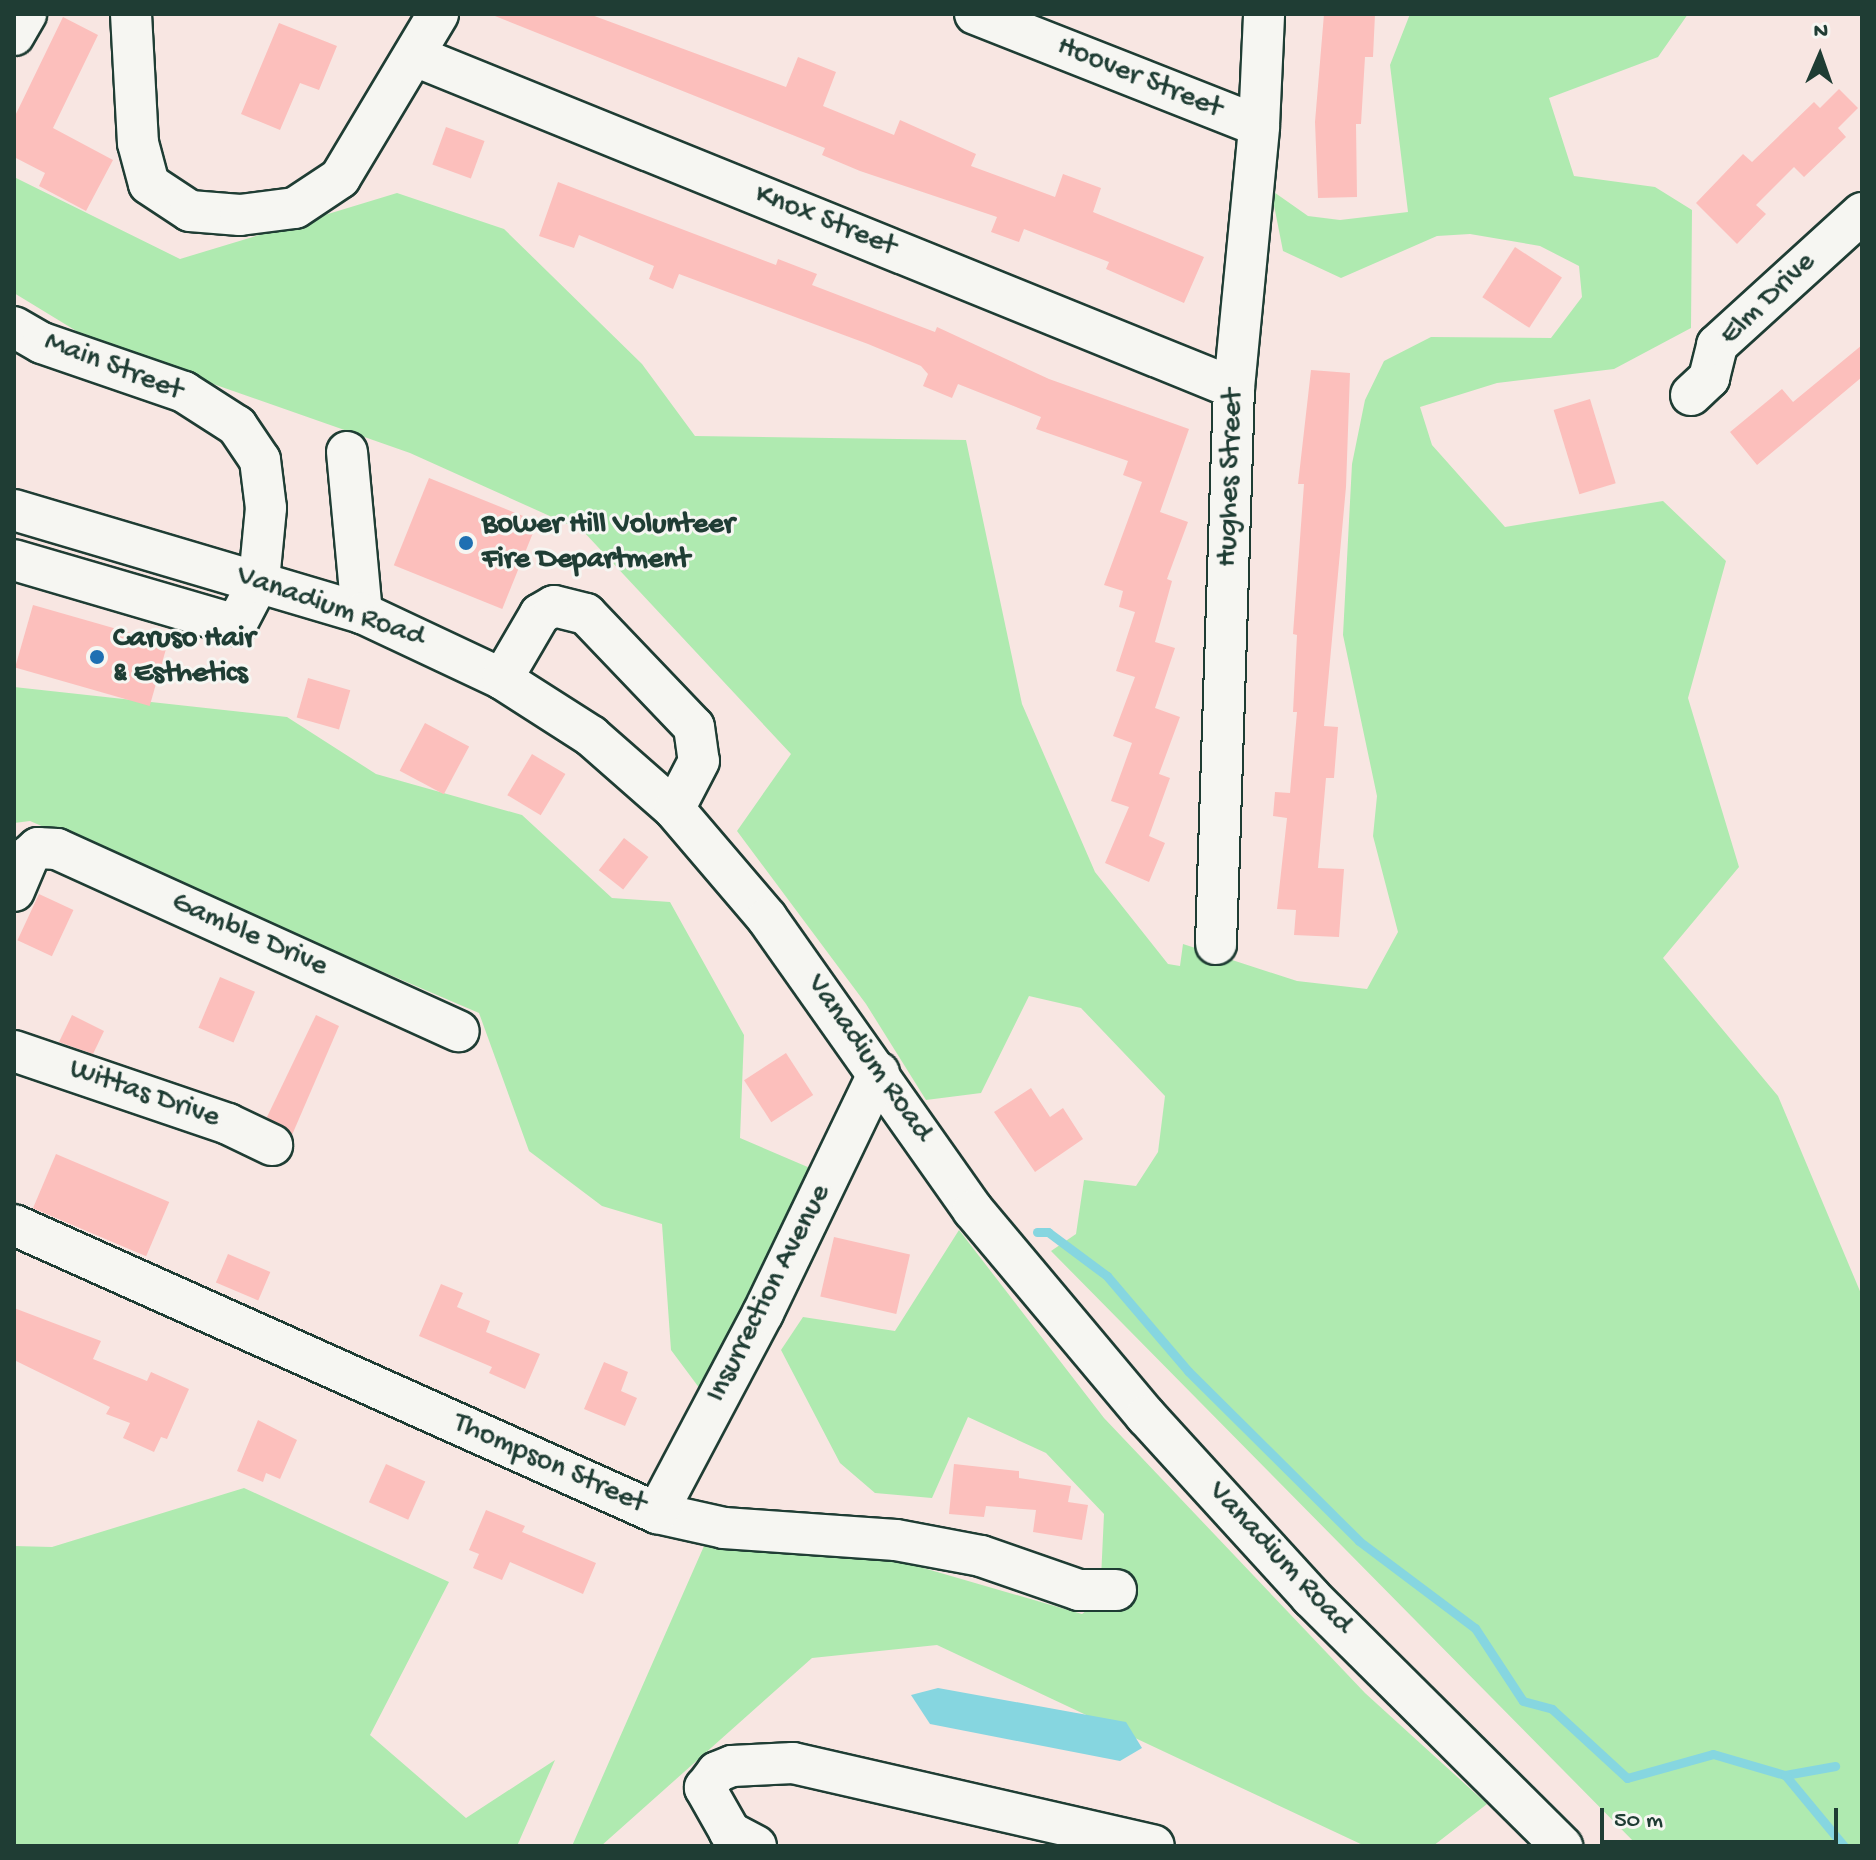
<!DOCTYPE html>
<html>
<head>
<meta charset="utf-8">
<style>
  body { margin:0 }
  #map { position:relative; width:1876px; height:1860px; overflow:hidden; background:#f8e6e2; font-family:"Gochi Hand",sans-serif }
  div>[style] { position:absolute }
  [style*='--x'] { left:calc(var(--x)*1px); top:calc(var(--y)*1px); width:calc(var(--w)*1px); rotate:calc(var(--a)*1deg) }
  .green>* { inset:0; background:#afeab0 }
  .water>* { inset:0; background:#86d6e0 }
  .stream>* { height:9px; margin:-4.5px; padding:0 4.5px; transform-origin:4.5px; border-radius:4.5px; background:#86d6e0 }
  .building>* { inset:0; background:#fcbfbc; transform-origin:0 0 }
  .roads { filter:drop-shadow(2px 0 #1f3d34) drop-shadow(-2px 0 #1f3d34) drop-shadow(0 2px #1f3d34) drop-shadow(0 -2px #1f3d34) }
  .minor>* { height:40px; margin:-20px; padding:0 20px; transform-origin:20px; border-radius:20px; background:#f6f6f2 }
  .dots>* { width:22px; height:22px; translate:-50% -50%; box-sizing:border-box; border:4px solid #f6f6f2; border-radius:50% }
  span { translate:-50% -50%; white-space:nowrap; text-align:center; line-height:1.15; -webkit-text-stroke:6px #f6f6f2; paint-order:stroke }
  .street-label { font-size:30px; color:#1f3d34 }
  .poi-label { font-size:30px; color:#1f3d34; font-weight:700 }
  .left { translate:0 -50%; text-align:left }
  .frame { position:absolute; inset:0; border:16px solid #1f3d34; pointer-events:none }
  .north { position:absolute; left:1780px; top:16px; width:80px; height:80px; -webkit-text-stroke:6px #f6f6f2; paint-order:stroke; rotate:2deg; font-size:22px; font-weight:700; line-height:32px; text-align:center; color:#1f3d34 }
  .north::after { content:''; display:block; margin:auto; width:28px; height:36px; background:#1f3d34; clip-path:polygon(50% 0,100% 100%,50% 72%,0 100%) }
  .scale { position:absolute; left:1600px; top:1808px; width:238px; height:36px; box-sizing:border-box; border:4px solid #1f3d34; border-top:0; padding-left:10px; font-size:24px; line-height:28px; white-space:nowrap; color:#1f3d34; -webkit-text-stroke:6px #f6f6f2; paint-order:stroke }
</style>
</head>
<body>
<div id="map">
  <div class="green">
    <i style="clip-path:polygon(1410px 14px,1688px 14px,1658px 57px,1549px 98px,1574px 176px,1655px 187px,1692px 210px,1691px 328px,1614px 369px,1497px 383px,1420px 407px,1432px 445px,1505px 527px,1663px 501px,1726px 561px,1688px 698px,1739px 867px,1663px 958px,1778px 1096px,1862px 1296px,1862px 1846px,1638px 1846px,1051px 1251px,1076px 1234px,1084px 1180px,1136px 1186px,1158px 1152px,1165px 1096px,1081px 1008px,1029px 996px,981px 1093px,926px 1100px,866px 1004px,737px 831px,791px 754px,583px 531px,410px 453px,96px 343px,14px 293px,14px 177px,180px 259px,397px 193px,504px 229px,642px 364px,695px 436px,966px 440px,1022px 704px,1095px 872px,1168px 964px,1180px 966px,1183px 944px,1297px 981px,1367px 989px,1398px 932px,1373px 836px,1377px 796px,1343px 635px,1352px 464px,1365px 400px,1384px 361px,1431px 337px,1551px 338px,1582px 297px,1579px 266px,1540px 246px,1470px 234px,1437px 236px,1341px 278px,1283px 251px,1271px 190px,1308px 216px,1340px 220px,1408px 212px,1390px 65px)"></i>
    <i style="clip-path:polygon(14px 687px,287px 717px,376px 774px,522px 815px,612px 898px,670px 902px,744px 1035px,740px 1138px,810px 1168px,703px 1393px,671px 1350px,662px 1224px,602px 1206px,529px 1151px,479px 1013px,30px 821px,14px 823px)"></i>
    <i style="clip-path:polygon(959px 1230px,1104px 1418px,1365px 1693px,1487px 1804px,1433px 1846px,1365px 1846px,937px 1645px,812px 1658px,601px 1846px,572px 1846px,704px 1546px,896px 1560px,1082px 1614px,1100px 1600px,1104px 1514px,1046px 1453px,968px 1417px,932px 1498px,875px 1493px,840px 1463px,781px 1350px,803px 1317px,895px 1331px)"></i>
    <i style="clip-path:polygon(244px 1488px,449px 1582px,370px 1735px,466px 1818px,555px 1760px,517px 1846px,14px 1846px,14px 1546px,52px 1547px)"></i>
  </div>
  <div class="water">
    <i style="clip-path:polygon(938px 1688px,1126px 1722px,1142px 1748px,1120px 1761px,930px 1724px,911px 1695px)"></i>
  </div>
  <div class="stream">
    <i style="--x:1037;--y:1232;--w:11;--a:0"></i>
    <i style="--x:1048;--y:1232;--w:74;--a:36.7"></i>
    <i style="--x:1107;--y:1276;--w:125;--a:49.5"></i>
    <i style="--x:1188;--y:1371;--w:241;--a:44.8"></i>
    <i style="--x:1359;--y:1541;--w:145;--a:36.9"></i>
    <i style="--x:1475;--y:1628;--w:87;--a:56.7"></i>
    <i style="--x:1523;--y:1701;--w:30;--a:15"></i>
    <i style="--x:1552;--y:1709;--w:102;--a:42.6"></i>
    <i style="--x:1627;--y:1778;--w:89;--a:-15.6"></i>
    <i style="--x:1713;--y:1754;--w:75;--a:16.3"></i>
    <i style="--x:1785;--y:1775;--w:51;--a:-10.2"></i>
    <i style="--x:1785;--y:1775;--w:92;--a:50.3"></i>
  </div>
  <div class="building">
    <i style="clip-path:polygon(490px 14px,589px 14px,786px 87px,798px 57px,836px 72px,823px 106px,894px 135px,900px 120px,976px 154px,971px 166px,1055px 197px,1063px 174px,1101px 188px,1093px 212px,1204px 257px,1184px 303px,1106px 269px,1109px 262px,1024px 229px,1019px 242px,991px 232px,997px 217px,860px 171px,822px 155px,825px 148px)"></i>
    <i style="clip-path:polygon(1324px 14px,1375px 14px,1373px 57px,1365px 57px,1361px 124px,1356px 124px,1357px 197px,1318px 198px,1315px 122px)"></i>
    <i style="clip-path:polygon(63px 17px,98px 35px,53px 128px,113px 160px,86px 211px,39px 186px,45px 173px,14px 157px,14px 118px)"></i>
    <i style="clip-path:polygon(279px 23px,337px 46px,319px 90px,300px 83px,280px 130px,241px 114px)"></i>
    <i style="clip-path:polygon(1839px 89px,1858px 108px,1838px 128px,1846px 137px,1804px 177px,1794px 167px,1756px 205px,1766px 214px,1737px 244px,1696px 203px,1743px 154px,1752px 162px,1814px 102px,1820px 108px)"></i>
    <i style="left:446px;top:127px;width:41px;height:40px;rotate:20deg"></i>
    <i style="clip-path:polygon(558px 182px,776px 265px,778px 259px,817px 274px,812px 285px,935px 332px,937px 327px,1049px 379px,1189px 429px,1160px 512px,1188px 522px,1167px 579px,1172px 581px,1155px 642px,1175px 648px,1155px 708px,1180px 717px,1159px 774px,1170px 778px,1149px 836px,1165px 843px,1149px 882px,1105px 863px,1129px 807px,1111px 801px,1132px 743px,1113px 736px,1135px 677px,1116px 671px,1135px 612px,1119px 607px,1123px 591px,1104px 585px,1142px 482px,1123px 475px,1128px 461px,1036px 429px,1041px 417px,958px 384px,952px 398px,923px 386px,928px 374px,921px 366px,868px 344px,679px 274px,673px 289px,649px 279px,654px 266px,579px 235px,574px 248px,539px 236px)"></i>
    <i style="left:1515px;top:247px;width:56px;height:60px;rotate:33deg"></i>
    <i style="clip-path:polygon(1862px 345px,1862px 377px,1757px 465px,1730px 432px,1782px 389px,1793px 402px)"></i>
    <i style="clip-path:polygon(1311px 370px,1350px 373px,1346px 487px,1324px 726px,1338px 727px,1334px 778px,1326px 778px,1318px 868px,1344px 869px,1339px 937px,1294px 935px,1296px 910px,1277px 909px,1287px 818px,1273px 816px,1275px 792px,1290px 793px,1297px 712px,1293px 712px,1297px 635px,1293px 634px,1304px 484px,1298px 484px)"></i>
    <i style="left:1590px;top:399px;width:88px;height:38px;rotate:73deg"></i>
    <i style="left:429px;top:478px;width:117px;height:94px;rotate:22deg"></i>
    <i style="left:33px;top:605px;width:140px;height:65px;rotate:16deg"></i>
    <i style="left:308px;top:678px;width:44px;height:41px;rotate:16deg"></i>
    <i style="left:425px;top:723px;width:50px;height:54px;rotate:28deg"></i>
    <i style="left:532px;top:754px;width:39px;height:48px;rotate:31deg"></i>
    <i style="left:624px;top:838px;width:31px;height:41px;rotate:38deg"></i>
    <i style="left:39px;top:894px;width:38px;height:51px;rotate:25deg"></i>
    <i style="left:220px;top:977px;width:38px;height:55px;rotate:23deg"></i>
    <i style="clip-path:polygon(72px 1015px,104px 1031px,93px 1054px,59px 1042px)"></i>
    <i style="clip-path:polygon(316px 1015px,339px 1026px,292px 1135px,267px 1117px)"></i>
    <i style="left:786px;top:1053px;width:50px;height:50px;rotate:57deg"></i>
    <i style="clip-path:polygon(1031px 1088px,1050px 1117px,1063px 1108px,1083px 1139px,1035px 1172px,994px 1112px)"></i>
    <i style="left:56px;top:1154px;width:123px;height:59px;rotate:23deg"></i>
    <i style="left:834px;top:1237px;width:78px;height:61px;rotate:13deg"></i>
    <i style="left:228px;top:1254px;width:46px;height:31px;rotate:23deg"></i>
    <i style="clip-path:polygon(441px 1284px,463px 1293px,457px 1307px,490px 1321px,486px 1332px,540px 1354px,525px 1389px,489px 1373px,492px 1367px,419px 1336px)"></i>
    <i style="clip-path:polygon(14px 1308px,101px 1341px,93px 1359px,147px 1381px,151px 1372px,189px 1389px,167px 1439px,161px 1437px,154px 1452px,123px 1438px,130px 1423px,106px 1414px,110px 1407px,14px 1360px)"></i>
    <i style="clip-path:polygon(604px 1362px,628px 1372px,621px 1391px,637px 1398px,625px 1426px,584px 1409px)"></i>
    <i style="clip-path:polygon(258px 1420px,297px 1440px,280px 1479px,266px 1473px,263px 1482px,237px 1471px)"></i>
    <i style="left:386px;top:1464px;width:43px;height:42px;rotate:24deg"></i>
    <i style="clip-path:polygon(954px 1464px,1019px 1471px,1019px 1478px,1071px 1486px,1068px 1502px,1088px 1505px,1082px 1540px,1033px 1532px,1036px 1510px,986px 1506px,984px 1517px,949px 1514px)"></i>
    <i style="clip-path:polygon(486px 1510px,525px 1526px,522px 1532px,596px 1563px,583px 1594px,510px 1562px,502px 1580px,473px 1568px,479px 1554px,469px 1550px)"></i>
  </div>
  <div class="roads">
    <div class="minor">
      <i style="--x:131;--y:14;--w:129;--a:86.9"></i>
      <i style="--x:138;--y:143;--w:42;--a:75"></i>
      <i style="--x:149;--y:184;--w:49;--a:33.4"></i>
      <i style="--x:190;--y:211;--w:50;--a:4.6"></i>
      <i style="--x:240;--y:215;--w:55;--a:-7.3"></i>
      <i style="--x:295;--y:208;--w:54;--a:-33.7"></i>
      <i style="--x:340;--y:178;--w:191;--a:-59.1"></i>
      <i style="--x:975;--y:14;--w:305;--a:21.5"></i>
      <i style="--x:14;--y:35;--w:24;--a:-60"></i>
      <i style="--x:415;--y:56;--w:884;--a:22.07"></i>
      <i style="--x:14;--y:327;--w:32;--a:30"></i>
      <i style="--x:42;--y:343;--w:150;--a:19"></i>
      <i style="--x:184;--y:392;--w:63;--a:32.7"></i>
      <i style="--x:237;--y:426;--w:41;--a:55.9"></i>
      <i style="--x:260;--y:460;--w:48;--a:82.9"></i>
      <i style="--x:266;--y:508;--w:73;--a:95.5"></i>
      <i style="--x:259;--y:581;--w:50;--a:117.6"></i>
      <i style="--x:236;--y:625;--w:231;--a:-163.7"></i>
      <i style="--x:1691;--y:395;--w:25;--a:-43"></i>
      <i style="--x:1709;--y:378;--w:34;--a:-76"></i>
      <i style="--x:1717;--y:345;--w:196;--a:-42.3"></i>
      <i style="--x:347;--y:452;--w:162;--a:84.7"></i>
      <i style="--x:14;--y:510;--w:363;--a:16.5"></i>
      <i style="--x:362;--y:613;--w:155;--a:25.2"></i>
      <i style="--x:502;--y:679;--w:106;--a:32.6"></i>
      <i style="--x:591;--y:736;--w:111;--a:41.3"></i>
      <i style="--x:674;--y:809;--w:143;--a:49.5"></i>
      <i style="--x:767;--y:918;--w:357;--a:54.8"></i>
      <i style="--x:973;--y:1210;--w:269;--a:50"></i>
      <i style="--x:1146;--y:1416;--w:245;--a:47.6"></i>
      <i style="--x:1311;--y:1597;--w:354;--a:44.8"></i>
      <i style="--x:502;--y:679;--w:75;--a:-59.7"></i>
      <i style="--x:540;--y:614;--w:16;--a:-30"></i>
      <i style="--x:554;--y:606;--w:33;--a:14"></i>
      <i style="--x:586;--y:614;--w:156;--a:46.3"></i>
      <i style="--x:694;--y:727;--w:34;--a:82"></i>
      <i style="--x:699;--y:761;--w:54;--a:117.5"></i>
      <i style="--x:14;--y:891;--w:38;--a:-67"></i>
      <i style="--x:29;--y:856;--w:12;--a:-42"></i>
      <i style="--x:38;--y:848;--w:19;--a:3"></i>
      <i style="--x:57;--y:849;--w:441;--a:24.4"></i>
      <i style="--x:1216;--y:944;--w:556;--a:-88.15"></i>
      <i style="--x:1234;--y:388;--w:263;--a:-84.5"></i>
      <i style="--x:1259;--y:126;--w:112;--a:-87.4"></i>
      <i style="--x:14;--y:1051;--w:226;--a:18.8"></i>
      <i style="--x:228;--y:1124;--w:49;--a:25.5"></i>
      <i style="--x:14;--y:1225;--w:705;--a:24.13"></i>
      <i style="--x:657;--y:1513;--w:69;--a:12.6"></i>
      <i style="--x:724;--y:1528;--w:172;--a:4"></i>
      <i style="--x:896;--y:1540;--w:86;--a:10.7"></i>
      <i style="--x:981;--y:1556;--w:104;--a:19.1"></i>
      <i style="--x:1079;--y:1590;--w:37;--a:0"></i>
      <i style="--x:657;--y:1513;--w:226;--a:-62.1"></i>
      <i style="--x:763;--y:1313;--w:267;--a:-64.3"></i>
      <i style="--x:756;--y:1846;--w:30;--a:-152"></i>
      <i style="--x:730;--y:1832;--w:51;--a:-119.6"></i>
      <i style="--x:705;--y:1788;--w:20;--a:-53"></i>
      <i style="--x:717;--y:1772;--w:16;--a:-22"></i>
      <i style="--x:732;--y:1766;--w:61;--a:-2.8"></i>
      <i style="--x:793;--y:1763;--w:370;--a:12.9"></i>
    </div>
  </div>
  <div class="dots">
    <i style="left:466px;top:543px;background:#1f6fb2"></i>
    <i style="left:97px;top:657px;background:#1f6fb2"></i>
  </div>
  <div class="street-label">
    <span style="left:1139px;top:79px;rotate:22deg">Hoover Street</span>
    <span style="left:825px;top:222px;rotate:22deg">Knox Street</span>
    <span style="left:1769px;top:300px;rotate:-44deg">Elm Drive</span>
    <span style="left:113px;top:368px;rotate:21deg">Main Street</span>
    <span style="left:1232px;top:478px;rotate:-88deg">Hughes Street</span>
    <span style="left:330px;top:608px;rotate:19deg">Vanadium Road</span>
    <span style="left:249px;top:936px;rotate:24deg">Gamble Drive</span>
    <span style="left:868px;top:1059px;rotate:55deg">Vanadium Road</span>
    <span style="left:144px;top:1095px;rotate:19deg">Wittas Drive</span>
    <span style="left:770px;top:1294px;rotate:-63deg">Insurrection Avenue</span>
    <span style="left:549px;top:1465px;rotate:24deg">Thompson Street</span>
    <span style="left:1279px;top:1559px;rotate:47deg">Vanadium Road</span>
  </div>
  <div class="poi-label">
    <span class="left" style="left:482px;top:543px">Bower Hill Volunteer<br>Fire Department</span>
    <span class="left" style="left:113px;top:657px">Caruso Hair<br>&amp; Esthetics</span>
  </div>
  <div class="frame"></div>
  <div class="north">N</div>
  <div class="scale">50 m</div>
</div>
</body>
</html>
